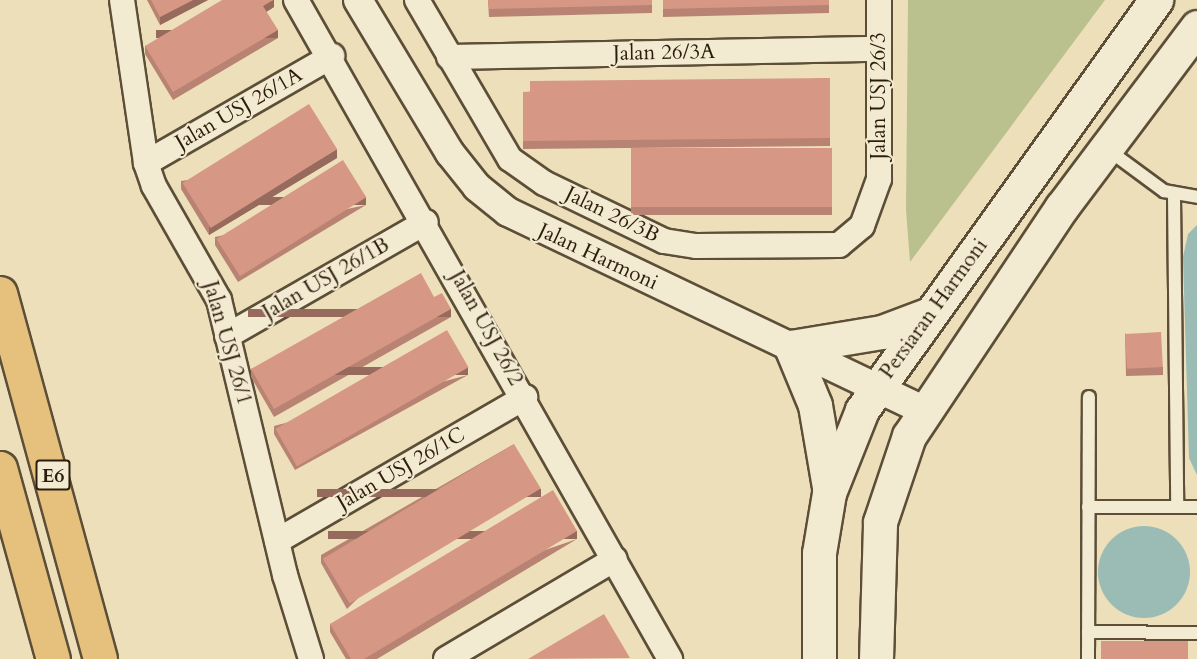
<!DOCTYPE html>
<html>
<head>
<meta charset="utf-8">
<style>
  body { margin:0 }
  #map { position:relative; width:1197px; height:659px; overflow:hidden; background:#eddfba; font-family:Cardo,serif }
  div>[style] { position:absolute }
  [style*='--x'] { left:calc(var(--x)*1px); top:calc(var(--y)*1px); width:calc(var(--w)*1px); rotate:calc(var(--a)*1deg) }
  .green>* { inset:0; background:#bac18e }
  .water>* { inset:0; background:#9abcb5 }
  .round { border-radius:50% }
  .roads { filter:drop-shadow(2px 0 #5c4e37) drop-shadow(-2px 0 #5c4e37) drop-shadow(0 2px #5c4e37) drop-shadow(0 -2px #5c4e37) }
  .service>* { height:12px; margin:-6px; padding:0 6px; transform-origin:6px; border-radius:6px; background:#f3ead2 }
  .minor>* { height:24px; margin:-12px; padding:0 12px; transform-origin:12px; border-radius:12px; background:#f3ead2 }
  .tertiary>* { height:28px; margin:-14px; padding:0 14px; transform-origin:14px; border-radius:14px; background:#f3ead2 }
  .secondary>* { height:33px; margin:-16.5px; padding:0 16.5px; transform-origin:16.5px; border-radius:16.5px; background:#f3ead2 }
  .motorway>* { height:33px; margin:-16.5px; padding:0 16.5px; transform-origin:16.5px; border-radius:16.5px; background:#e6c07d }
  .wall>* { inset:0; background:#b88372; transform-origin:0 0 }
  .shaded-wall>* { inset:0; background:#966a5c; transform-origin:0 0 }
  .building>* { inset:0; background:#d69884; transform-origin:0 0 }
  span { translate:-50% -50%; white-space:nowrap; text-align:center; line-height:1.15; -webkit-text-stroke:4.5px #f3ead2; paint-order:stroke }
  .shield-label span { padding:2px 4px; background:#f3ead2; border:2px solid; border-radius:4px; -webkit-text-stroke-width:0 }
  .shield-label { font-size:20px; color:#2b1d0b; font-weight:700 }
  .street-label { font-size:21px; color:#2b1d0b }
</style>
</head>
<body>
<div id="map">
  <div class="green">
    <i style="clip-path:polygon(908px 0,1105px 0,910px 262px,906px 210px)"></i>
  </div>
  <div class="water">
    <i style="clip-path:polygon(1197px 225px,1197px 475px,1189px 458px,1183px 257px,1188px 234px)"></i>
    <i class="round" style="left:1098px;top:526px;width:92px;height:92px"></i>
  </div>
  <div class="roads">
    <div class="service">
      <i style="--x:1107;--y:149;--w:71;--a:36.4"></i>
      <i style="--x:1164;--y:191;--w:34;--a:10"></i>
      <i style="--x:1174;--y:196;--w:311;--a:89.4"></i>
      <i style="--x:1088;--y:507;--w:109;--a:0"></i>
      <i style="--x:1088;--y:632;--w:109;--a:0.5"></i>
      <i style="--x:1088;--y:659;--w:262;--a:-89.8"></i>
    </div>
    <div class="minor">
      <i style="--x:122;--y:0;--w:165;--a:81.6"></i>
      <i style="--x:146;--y:163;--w:24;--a:71"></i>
      <i style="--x:154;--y:186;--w:131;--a:60.3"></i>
      <i style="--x:219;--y:300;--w:283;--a:76.5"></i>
      <i style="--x:285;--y:575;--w:88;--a:72.8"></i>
      <i style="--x:296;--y:0;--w:758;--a:60.42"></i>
      <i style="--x:417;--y:0;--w:184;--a:59.7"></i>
      <i style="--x:510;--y:159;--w:42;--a:35.2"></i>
      <i style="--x:544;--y:183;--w:133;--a:25.8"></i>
      <i style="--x:664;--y:241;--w:32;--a:9"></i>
      <i style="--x:696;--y:246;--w:143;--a:-0.4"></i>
      <i style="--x:839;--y:245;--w:30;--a:-40"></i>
      <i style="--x:862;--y:226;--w:50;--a:-70.1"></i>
      <i style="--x:879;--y:179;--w:179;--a:-90"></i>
      <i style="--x:449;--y:57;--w:430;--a:-1.1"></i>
      <i style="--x:146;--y:163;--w:215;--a:-29.9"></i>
      <i style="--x:227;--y:336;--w:229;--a:-29.8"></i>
      <i style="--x:277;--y:541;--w:287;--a:-30.1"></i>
      <i style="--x:446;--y:659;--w:196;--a:-30.6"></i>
    </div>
    <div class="tertiary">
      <i style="--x:358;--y:0;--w:179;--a:59"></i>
      <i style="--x:450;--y:153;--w:43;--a:51.5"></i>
      <i style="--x:477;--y:187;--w:40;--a:39"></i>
      <i style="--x:508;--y:212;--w:463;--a:25.5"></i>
    </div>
    <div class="secondary">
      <i style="--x:829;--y:487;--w:83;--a:-99.7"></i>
      <i style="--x:815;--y:405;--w:63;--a:-112.5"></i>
      <i style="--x:791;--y:347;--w:92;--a:-9.4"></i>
      <i style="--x:882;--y:332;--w:51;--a:-20.6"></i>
      <i style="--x:819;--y:659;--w:106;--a:-90"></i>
      <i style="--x:819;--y:553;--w:61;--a:-80.5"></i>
      <i style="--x:829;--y:493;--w:89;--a:-68.3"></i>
      <i style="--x:862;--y:410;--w:505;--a:-54.36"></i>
      <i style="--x:876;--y:659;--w:137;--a:-88.3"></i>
      <i style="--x:880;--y:522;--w:91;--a:-71.4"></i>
      <i style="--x:909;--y:436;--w:275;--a:-56.3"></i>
      <i style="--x:1062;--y:207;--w:225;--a:-53.1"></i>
    </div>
    <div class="motorway">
      <i style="--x:0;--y:293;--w:379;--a:74.7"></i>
      <i style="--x:0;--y:468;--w:198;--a:74.5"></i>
    </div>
  </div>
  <div class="wall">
    <i style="clip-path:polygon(147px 0,208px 0,160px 25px)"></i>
    <i style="clip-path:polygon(274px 0,274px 7px,266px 12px,278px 38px,173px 100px,145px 54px,145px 46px)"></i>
    <i style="clip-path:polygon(488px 0,652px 0,652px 13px,489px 17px)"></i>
    <i style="clip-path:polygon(663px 0,829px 0,829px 13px,663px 17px)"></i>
    <i style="clip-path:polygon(830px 78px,830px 146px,523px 149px,523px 92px)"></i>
    <i style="left:832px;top:148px;width:67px;height:201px;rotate:90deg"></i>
    <i style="clip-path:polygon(337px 158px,209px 235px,181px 189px,181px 181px)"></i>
    <i style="clip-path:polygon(366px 205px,238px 282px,215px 245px,215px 237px)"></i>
    <i style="clip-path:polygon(434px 297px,451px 317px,274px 417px,251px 377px,251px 369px)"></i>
    <i style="clip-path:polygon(1125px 333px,1163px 367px,1163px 375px,1126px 376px)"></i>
    <i style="clip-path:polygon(468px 375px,295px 470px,274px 434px,274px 426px)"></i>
    <i style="clip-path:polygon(514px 444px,347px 609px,321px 563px,321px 555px)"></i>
    <i style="clip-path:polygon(577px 539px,377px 659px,346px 659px,330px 632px,330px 624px)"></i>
  </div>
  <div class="shaded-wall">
    <i style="clip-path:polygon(193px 0,208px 0,160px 25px,160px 17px)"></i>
    <i style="clip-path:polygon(273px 0,274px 0,274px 7px,263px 14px,263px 6px)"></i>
    <i style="left:278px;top:30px;width:8px;height:122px;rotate:90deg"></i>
    <i style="clip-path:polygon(337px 149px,337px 158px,209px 235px,209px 227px)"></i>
    <i style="left:366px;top:197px;width:8px;height:149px;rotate:90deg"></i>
    <i style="left:451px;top:309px;width:8px;height:203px;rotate:90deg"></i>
    <i style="left:468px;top:367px;width:8px;height:197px;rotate:90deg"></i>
    <i style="left:541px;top:489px;width:8px;height:224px;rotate:90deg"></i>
    <i style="left:577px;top:531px;width:8px;height:249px;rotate:90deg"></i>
  </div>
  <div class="building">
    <i style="clip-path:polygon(151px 0,193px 0,160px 17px)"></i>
    <i style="clip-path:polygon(222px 0,273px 0,263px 6px,278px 30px,173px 92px,145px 46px)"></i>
    <i style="clip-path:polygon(488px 0,652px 0,652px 5px,489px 9px)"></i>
    <i style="clip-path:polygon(663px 0,829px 0,829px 5px,663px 9px)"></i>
    <i style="clip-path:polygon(830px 78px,830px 138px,523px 141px,523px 92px,530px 92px,530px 81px)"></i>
    <i style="left:309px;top:104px;width:53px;height:149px;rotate:58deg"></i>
    <i style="left:832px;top:148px;width:59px;height:201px;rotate:90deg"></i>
    <i style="left:343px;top:160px;width:44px;height:149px;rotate:58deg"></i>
    <i style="clip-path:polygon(421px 273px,434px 297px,442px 293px,451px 309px,274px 409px,251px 369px)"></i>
    <i style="left:447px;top:330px;width:43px;height:198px;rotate:60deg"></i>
    <i style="left:1161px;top:332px;width:35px;height:36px;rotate:87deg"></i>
    <i style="left:514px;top:444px;width:52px;height:223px;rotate:59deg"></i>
    <i style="clip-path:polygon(553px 490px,577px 531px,364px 659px,351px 659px,330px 624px)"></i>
    <i style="clip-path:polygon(604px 614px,630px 658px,528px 659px)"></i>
    <i style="left:1101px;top:641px;width:87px;height:18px"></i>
  </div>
  <div class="shield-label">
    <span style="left:53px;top:475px">E6</span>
  </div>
  <div class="street-label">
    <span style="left:664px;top:53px;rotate:-1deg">Jalan 26/3A</span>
    <span style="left:879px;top:96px;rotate:-90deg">Jalan USJ 26/3</span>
    <span style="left:239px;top:109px;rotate:-30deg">Jalan USJ 26/1A</span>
    <span style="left:612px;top:215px;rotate:26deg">Jalan 26/3B</span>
    <span style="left:598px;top:257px;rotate:25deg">Jalan Harmoni</span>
    <span style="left:326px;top:279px;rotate:-30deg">Jalan USJ 26/1B</span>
    <span style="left:934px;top:309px;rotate:-54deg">Persiaran Harmoni</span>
    <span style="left:486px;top:328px;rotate:61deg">Jalan USJ 26/2</span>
    <span style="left:227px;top:343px;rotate:74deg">Jalan USJ 26/1</span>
    <span style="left:401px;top:469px;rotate:-30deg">Jalan USJ 26/1C</span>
  </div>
</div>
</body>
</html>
